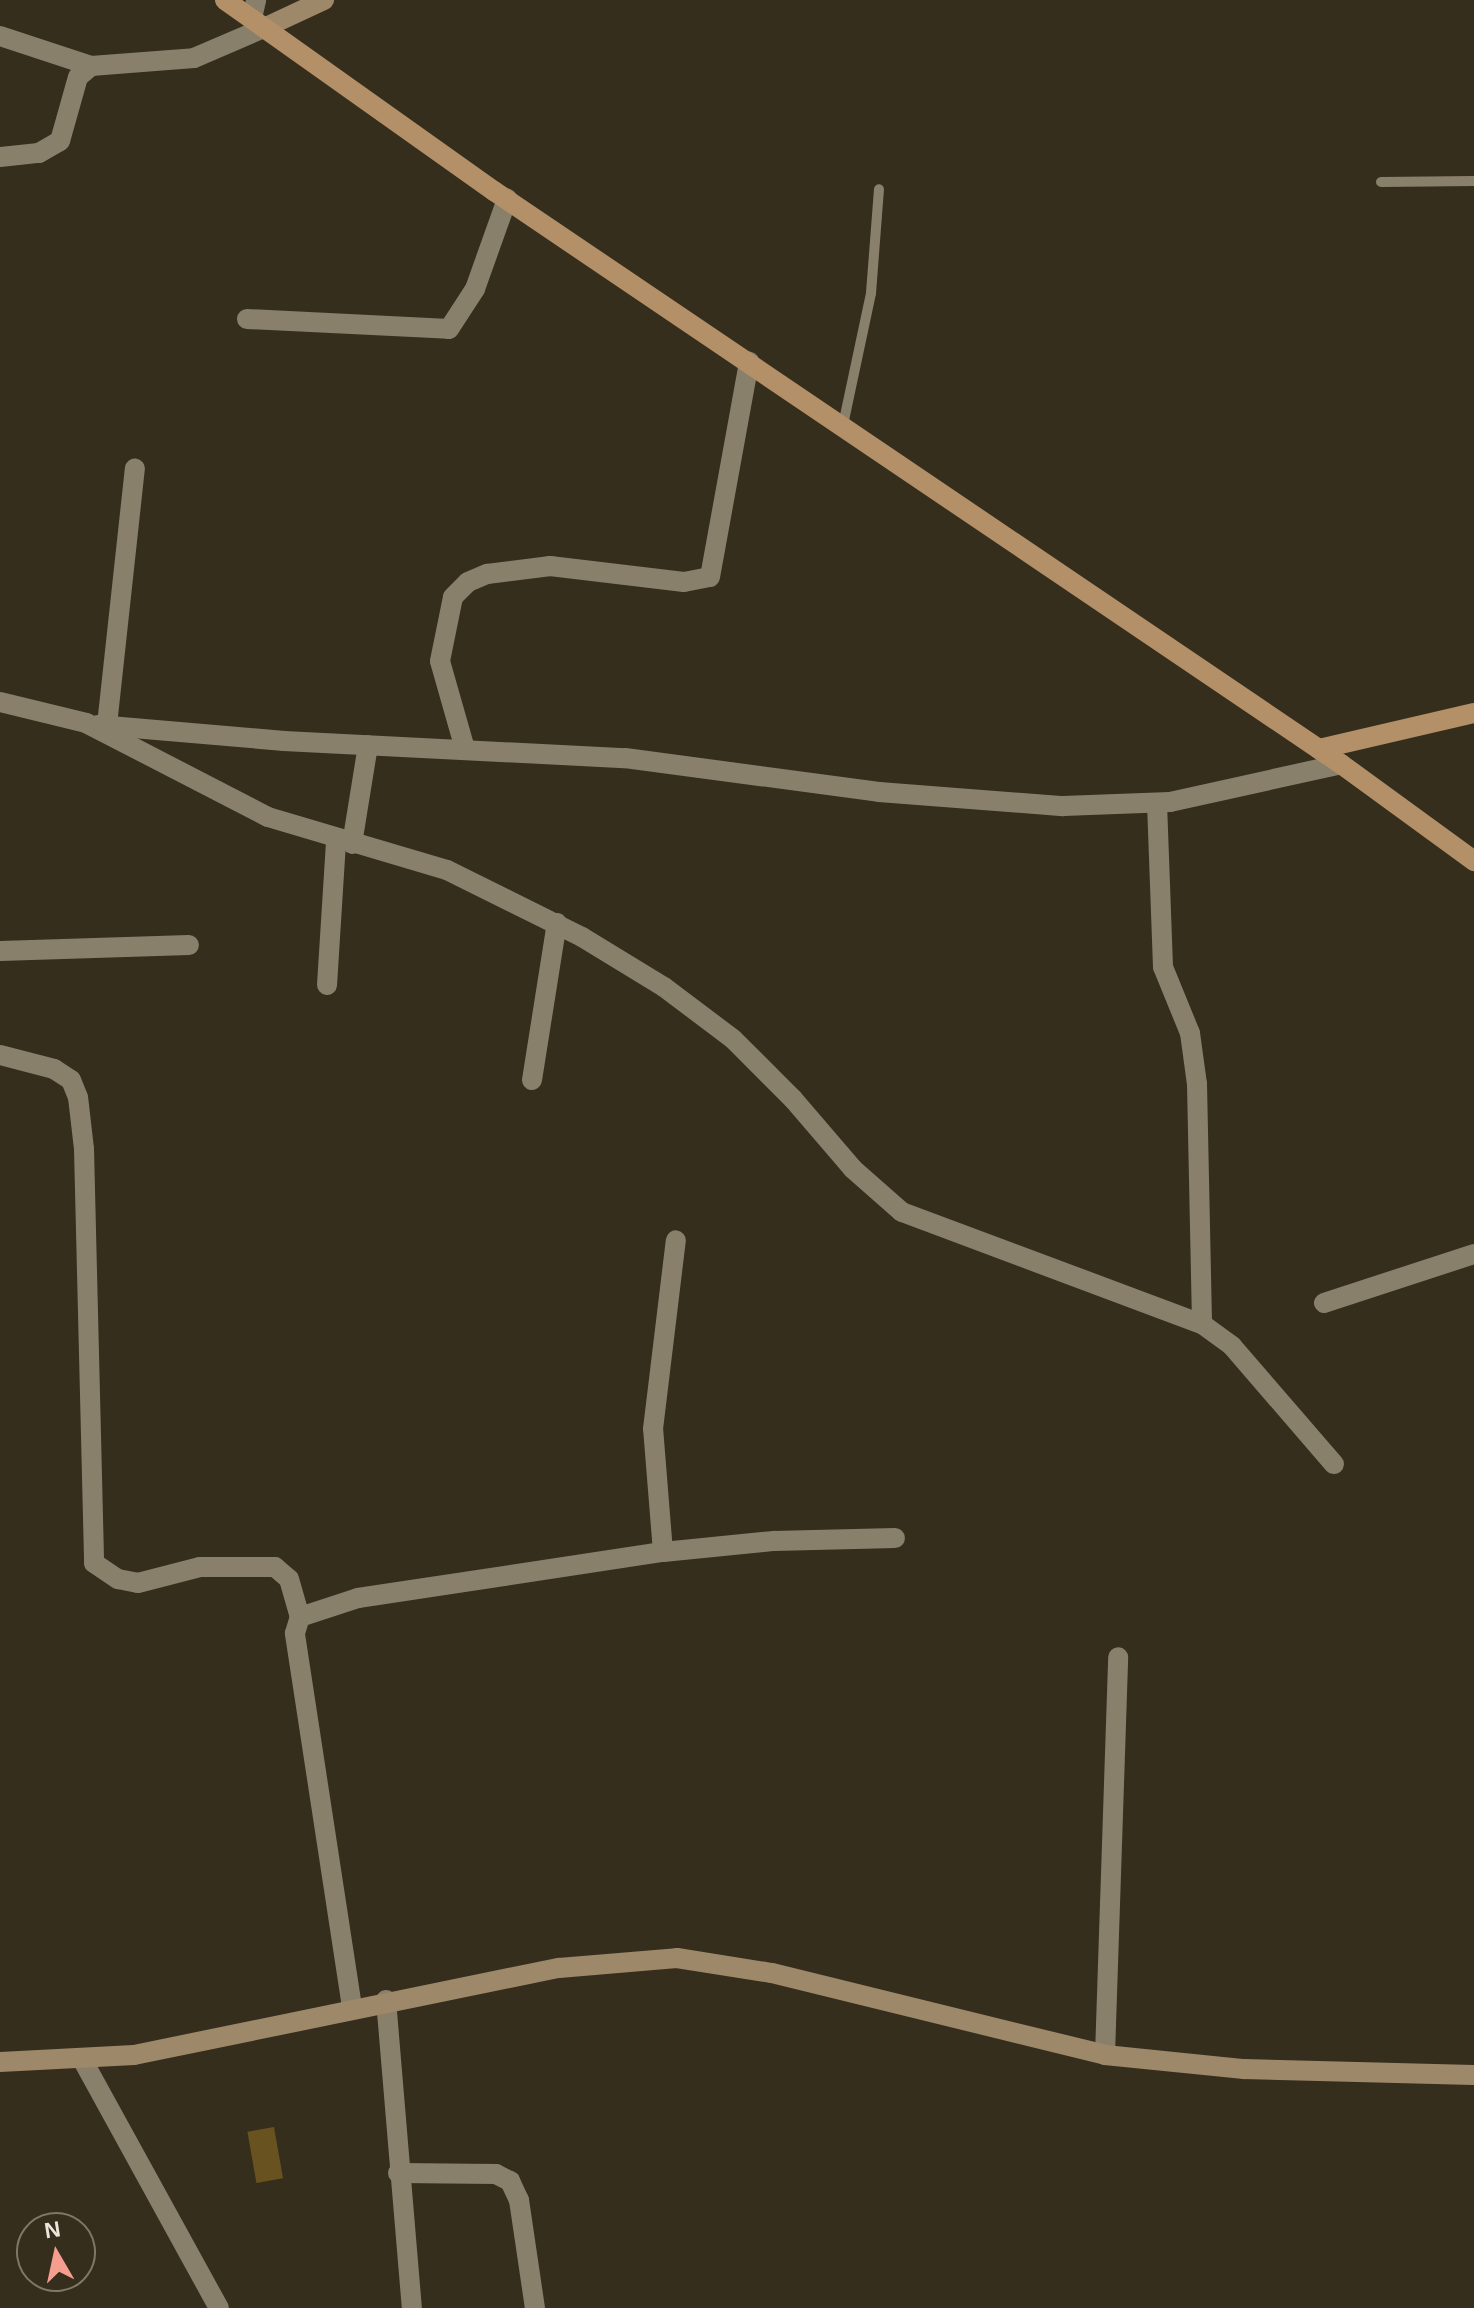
<!DOCTYPE html>
<html>
<head>
<meta charset="utf-8">
<style>
  body { margin:0 }
  #map { position:relative; width:1474px; height:2308px; overflow:hidden; background:#362e1d; font-family:Helvetica,sans-serif }
  div>[style] { position:absolute }
  [style*='--x'] { left:calc(var(--x)*1px); top:calc(var(--y)*1px); width:calc(var(--w)*1px); rotate:calc(var(--a)*1deg) }
  .building>* { inset:0; background:#675220; transform-origin:0 0 }
  .lane>* { height:10px; margin:-5px; padding:0 5px; transform-origin:5px; border-radius:5px; background:#89806c }
  .street>* { height:20px; margin:-10px; padding:0 10px; transform-origin:10px; border-radius:10px; background:#89806c }
  .secondary>* { height:20px; margin:-10px; padding:0 10px; transform-origin:10px; border-radius:10px; background:#9e886a }
  .primary>* { height:20px; margin:-10px; padding:0 10px; transform-origin:10px; border-radius:10px; background:#b49068 }
  span { translate:-50% -50%; white-space:nowrap; text-align:center; line-height:1.15; -webkit-text-stroke:8px #362e1d; paint-order:stroke }
  .north { position:absolute; left:16px; top:2212px; width:80px; height:80px; box-sizing:border-box; background:#362e1d; border:2px solid #7e7869; border-radius:50%; rotate:351deg; font-size:22px; font-weight:700; line-height:32px; text-align:center; color:#ebe6db }
  .north::after { content:''; display:block; margin:auto; width:28px; height:36px; background:#f59d8f; clip-path:polygon(50% 0,100% 100%,50% 72%,0 100%) }
</style>
</head>
<body>
<div id="map">
  <div class="building">
    <i style="left:274px;top:2127px;width:52px;height:27px;rotate:80deg"></i>
  </div>
  <div class="lane">
    <i style="--x:1381;--y:182;--w:93;--a:-0.6"></i>
    <i style="--x:843;--y:425;--w:135;--a:-78"></i>
    <i style="--x:871;--y:293;--w:104;--a:-85.6"></i>
  </div>
  <div class="street">
    <i style="--x:252;--y:18;--w:18;--a:-77"></i>
    <i style="--x:0;--y:36;--w:96;--a:18.2"></i>
    <i style="--x:0;--y:157;--w:39;--a:-6"></i>
    <i style="--x:39;--y:153;--w:24;--a:-30"></i>
    <i style="--x:60;--y:141;--w:66;--a:-74.3"></i>
    <i style="--x:78;--y:77;--w:17;--a:-40"></i>
    <i style="--x:91;--y:66;--w:103;--a:-4.4"></i>
    <i style="--x:194;--y:58;--w:78;--a:-23.3"></i>
    <i style="--x:247;--y:319;--w:202;--a:2.8"></i>
    <i style="--x:449;--y:329;--w:48;--a:-57"></i>
    <i style="--x:475;--y:289;--w:96;--a:-70.4"></i>
    <i style="--x:0;--y:702;--w:89;--a:13.7"></i>
    <i style="--x:86;--y:723;--w:205;--a:27.3"></i>
    <i style="--x:268;--y:817;--w:187;--a:16.5"></i>
    <i style="--x:447;--y:870;--w:151;--a:26.4"></i>
    <i style="--x:582;--y:937;--w:96;--a:31.4"></i>
    <i style="--x:664;--y:987;--w:86;--a:37"></i>
    <i style="--x:733;--y:1039;--w:85;--a:45"></i>
    <i style="--x:793;--y:1099;--w:92;--a:49.4"></i>
    <i style="--x:853;--y:1169;--w:65;--a:41.3"></i>
    <i style="--x:902;--y:1212;--w:320;--a:20.5"></i>
    <i style="--x:1202;--y:1324;--w:37;--a:36"></i>
    <i style="--x:1232;--y:1346;--w:156;--a:49.2"></i>
    <i style="--x:98;--y:725;--w:187;--a:4.9"></i>
    <i style="--x:284;--y:741;--w:341;--a:2.9"></i>
    <i style="--x:625;--y:758;--w:256;--a:7.6"></i>
    <i style="--x:879;--y:792;--w:185;--a:4.4"></i>
    <i style="--x:1063;--y:806;--w:107;--a:-2.1"></i>
    <i style="--x:1170;--y:802;--w:175;--a:-12.5"></i>
    <i style="--x:107;--y:725;--w:258;--a:-83.8"></i>
    <i style="--x:465;--y:749;--w:91;--a:-105.9"></i>
    <i style="--x:440;--y:661;--w:65;--a:-78.5"></i>
    <i style="--x:453;--y:597;--w:21;--a:-45"></i>
    <i style="--x:468;--y:582;--w:21;--a:-23"></i>
    <i style="--x:487;--y:574;--w:64;--a:-7.2"></i>
    <i style="--x:550;--y:566;--w:135;--a:6.8"></i>
    <i style="--x:684;--y:582;--w:26;--a:-11"></i>
    <i style="--x:710;--y:577;--w:219;--a:-79.7"></i>
    <i style="--x:1157;--y:803;--w:164;--a:87.9"></i>
    <i style="--x:1163;--y:967;--w:71;--a:67.8"></i>
    <i style="--x:1190;--y:1033;--w:51;--a:82.2"></i>
    <i style="--x:1197;--y:1084;--w:240;--a:88.8"></i>
    <i style="--x:352;--y:844;--w:100;--a:-80.8"></i>
    <i style="--x:0;--y:951;--w:189;--a:-1.8"></i>
    <i style="--x:327;--y:985;--w:145;--a:-86.4"></i>
    <i style="--x:0;--y:1055;--w:56;--a:14.5"></i>
    <i style="--x:54;--y:1069;--w:20;--a:33"></i>
    <i style="--x:71;--y:1080;--w:18;--a:68"></i>
    <i style="--x:78;--y:1097;--w:52;--a:83.4"></i>
    <i style="--x:84;--y:1149;--w:414;--a:88.6"></i>
    <i style="--x:94;--y:1563;--w:29;--a:34"></i>
    <i style="--x:118;--y:1579;--w:20;--a:11"></i>
    <i style="--x:138;--y:1583;--w:64;--a:-14.5"></i>
    <i style="--x:200;--y:1567;--w:75;--a:0"></i>
    <i style="--x:275;--y:1567;--w:18;--a:41"></i>
    <i style="--x:289;--y:1579;--w:40;--a:74"></i>
    <i style="--x:532;--y:1080;--w:159;--a:-81"></i>
    <i style="--x:1324;--y:1303;--w:158;--a:-18.1"></i>
    <i style="--x:663;--y:1552;--w:123;--a:-94.6"></i>
    <i style="--x:653;--y:1429;--w:190;--a:-83.1"></i>
    <i style="--x:386;--y:2000;--w:309;--a:85.2"></i>
    <i style="--x:352;--y:2007;--w:378;--a:-98.7"></i>
    <i style="--x:295;--y:1633;--w:17;--a:-73"></i>
    <i style="--x:300;--y:1617;--w:61;--a:-18.1"></i>
    <i style="--x:358;--y:1598;--w:308;--a:-8.6"></i>
    <i style="--x:663;--y:1552;--w:112;--a:-5.7"></i>
    <i style="--x:774;--y:1541;--w:121;--a:-1.4"></i>
    <i style="--x:1105;--y:2055;--w:398;--a:-88.1"></i>
    <i style="--x:82;--y:2059;--w:284;--a:61.2"></i>
    <i style="--x:398;--y:2173;--w:98;--a:0.6"></i>
    <i style="--x:496;--y:2174;--w:16;--a:27"></i>
    <i style="--x:510;--y:2181;--w:21;--a:65"></i>
    <i style="--x:519;--y:2200;--w:109;--a:81.6"></i>
  </div>
  <div class="secondary">
    <i style="--x:266;--y:27;--w:64;--a:-25"></i>
    <i style="--x:0;--y:2062;--w:134;--a:-3"></i>
    <i style="--x:134;--y:2055;--w:434;--a:-11.6"></i>
    <i style="--x:559;--y:1968;--w:118;--a:-4.8"></i>
    <i style="--x:677;--y:1958;--w:96;--a:9"></i>
    <i style="--x:772;--y:1973;--w:343;--a:13.8"></i>
    <i style="--x:1105;--y:2055;--w:140;--a:5.8"></i>
    <i style="--x:1244;--y:2069;--w:230;--a:1.5"></i>
  </div>
  <div class="primary">
    <i style="--x:225;--y:0;--w:330;--a:35.4"></i>
    <i style="--x:494;--y:191;--w:1023;--a:34.08"></i>
    <i style="--x:1341;--y:764;--w:165;--a:36.1"></i>
    <i style="--x:1319;--y:749;--w:159;--a:-13.1"></i>
  </div>
  <div class="north">N</div>
</div>
</body>
</html>
